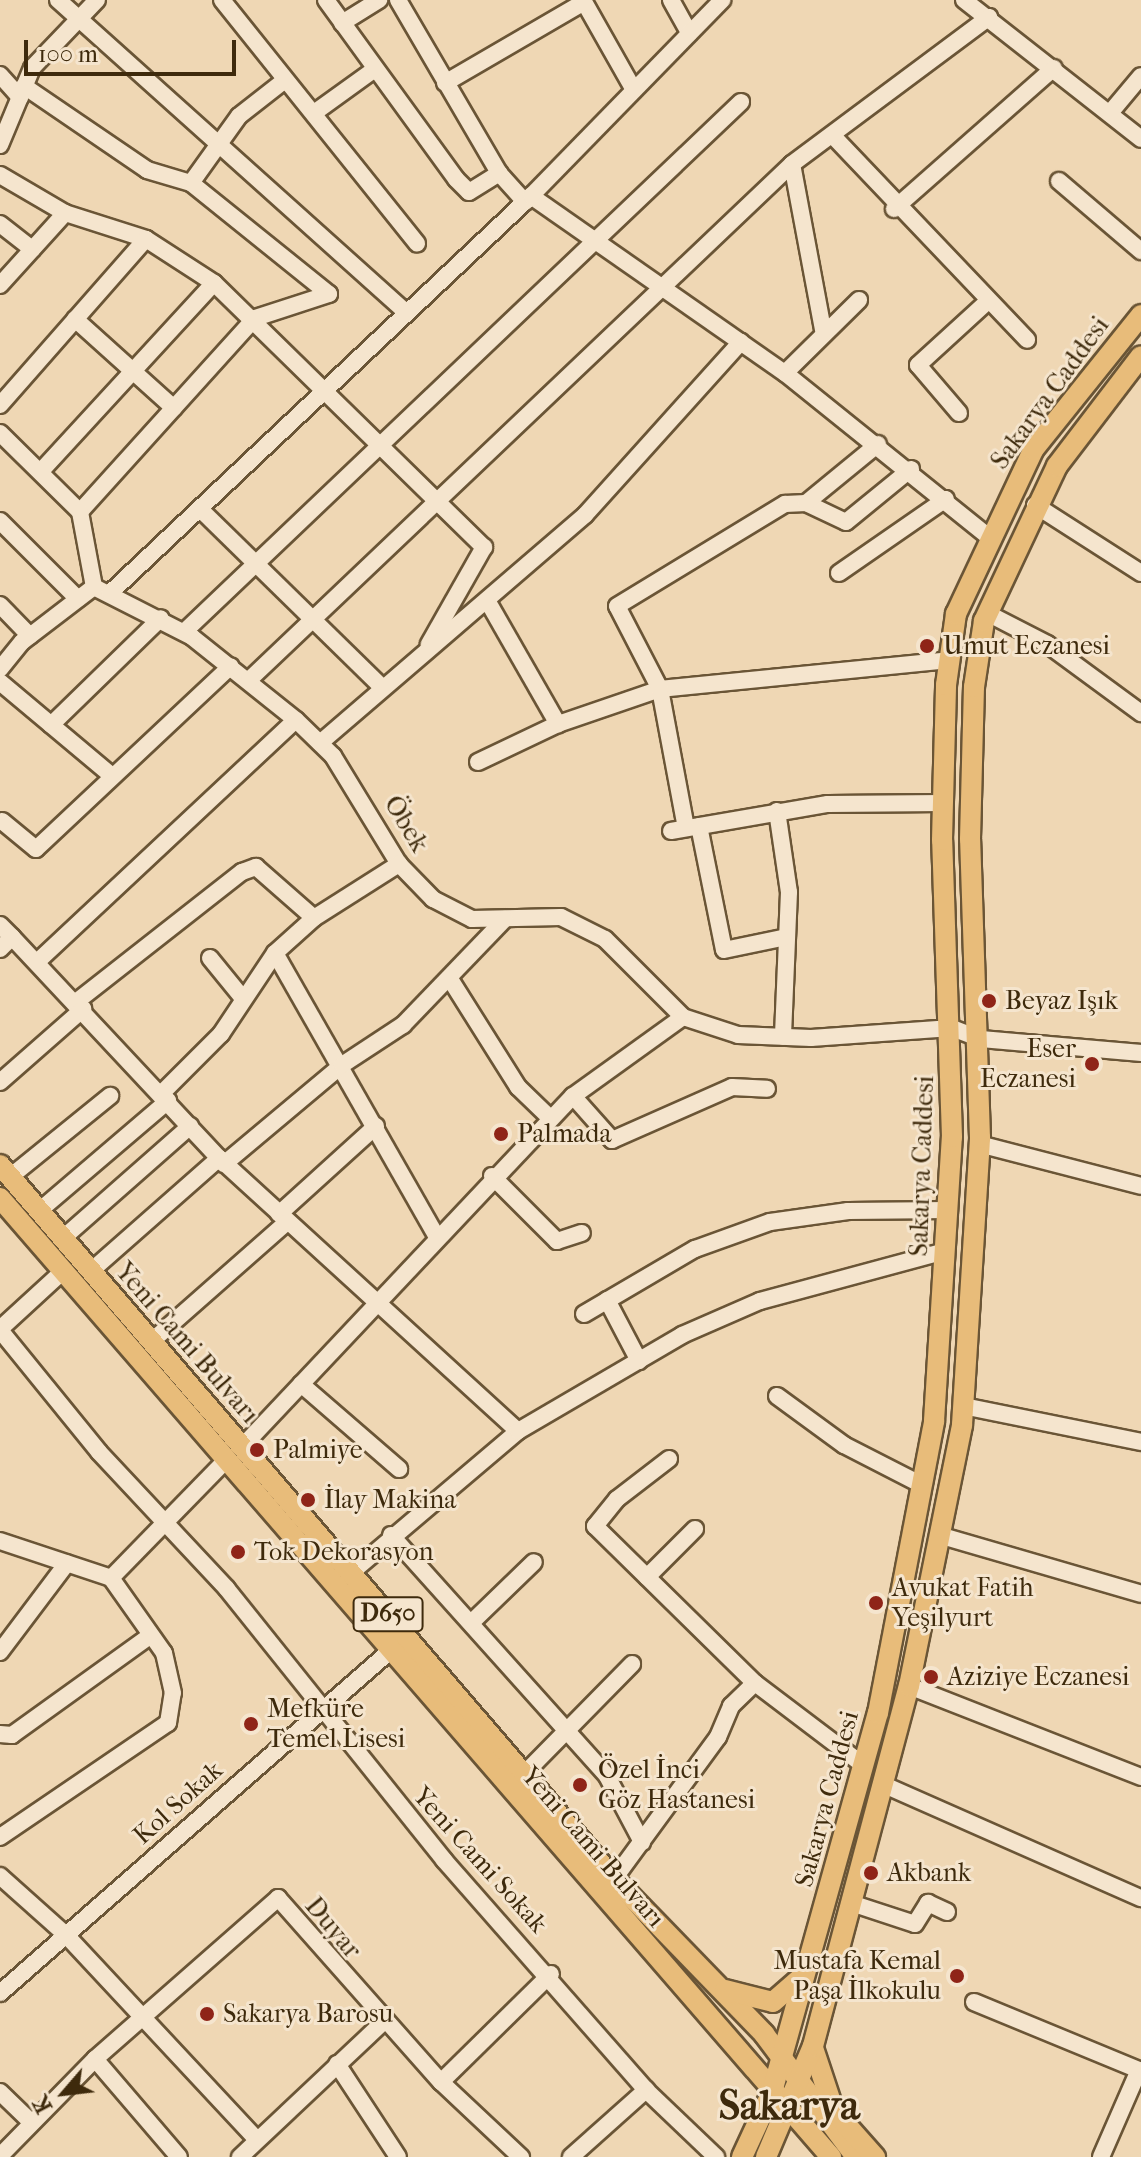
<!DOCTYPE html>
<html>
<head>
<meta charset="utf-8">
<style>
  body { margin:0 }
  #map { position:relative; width:1141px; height:2157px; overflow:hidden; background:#efd7b4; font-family:"IM FELL French Canon",serif }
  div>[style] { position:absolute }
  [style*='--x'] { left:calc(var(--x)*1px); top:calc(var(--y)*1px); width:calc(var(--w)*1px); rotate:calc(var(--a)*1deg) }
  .roads { filter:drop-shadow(2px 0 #6a5536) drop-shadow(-2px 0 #6a5536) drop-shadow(0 2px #6a5536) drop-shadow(0 -2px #6a5536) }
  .minor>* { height:16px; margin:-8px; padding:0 8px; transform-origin:8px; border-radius:8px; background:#f5e5ce }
  .major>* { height:20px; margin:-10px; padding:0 10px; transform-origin:10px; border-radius:10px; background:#e8bc7a }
  .dots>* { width:22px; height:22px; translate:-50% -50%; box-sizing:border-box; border:4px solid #f5e5ce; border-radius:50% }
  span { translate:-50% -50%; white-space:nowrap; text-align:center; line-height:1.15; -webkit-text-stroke:6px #f5e5ce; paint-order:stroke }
  .shield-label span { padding:2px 6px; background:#f5e5ce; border:2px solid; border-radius:6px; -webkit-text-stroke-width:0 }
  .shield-label { font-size:24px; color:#3e2a0c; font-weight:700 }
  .street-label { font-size:26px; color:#3e2a0c }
  .poi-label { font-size:26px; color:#3e2a0c }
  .left { translate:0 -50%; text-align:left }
  .right { translate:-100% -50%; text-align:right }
  .town-label { font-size:42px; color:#3e2a0c; font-weight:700 }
  .north { position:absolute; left:24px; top:2053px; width:80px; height:80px; -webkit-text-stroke:6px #f5e5ce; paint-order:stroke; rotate:242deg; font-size:22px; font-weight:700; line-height:32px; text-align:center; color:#3e2a0c }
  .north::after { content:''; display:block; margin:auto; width:28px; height:36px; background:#3e2a0c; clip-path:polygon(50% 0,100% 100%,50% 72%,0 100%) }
  .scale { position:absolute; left:24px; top:40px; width:212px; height:36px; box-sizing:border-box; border:4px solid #3e2a0c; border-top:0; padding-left:10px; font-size:24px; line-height:28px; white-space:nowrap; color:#3e2a0c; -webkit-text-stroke:6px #f5e5ce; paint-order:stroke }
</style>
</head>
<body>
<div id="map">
  <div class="roads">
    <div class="minor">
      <i style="--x:58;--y:0;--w:467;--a:41.9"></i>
      <i style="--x:222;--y:0;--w:312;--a:51.3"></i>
      <i style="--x:326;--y:0;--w:221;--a:54"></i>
      <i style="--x:456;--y:179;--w:18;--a:45"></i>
      <i style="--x:469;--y:192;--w:36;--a:-32"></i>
      <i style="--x:398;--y:0;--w:200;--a:59.7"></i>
      <i style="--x:499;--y:173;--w:39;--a:48"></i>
      <i style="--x:583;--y:0;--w:103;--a:60.5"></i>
      <i style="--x:671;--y:0;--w:38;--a:61"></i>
      <i style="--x:964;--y:0;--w:225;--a:38.1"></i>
      <i style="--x:342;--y:23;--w:44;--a:-31.9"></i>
      <i style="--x:0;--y:75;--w:30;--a:48"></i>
      <i style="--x:445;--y:83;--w:161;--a:-30.2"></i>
      <i style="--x:24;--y:86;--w:149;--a:34.3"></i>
      <i style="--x:147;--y:170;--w:46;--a:16.5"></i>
      <i style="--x:191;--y:183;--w:177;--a:38.8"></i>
      <i style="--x:329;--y:294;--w:78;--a:162"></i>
      <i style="--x:255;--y:318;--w:261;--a:132.1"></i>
      <i style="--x:314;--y:113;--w:75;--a:-35.8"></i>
      <i style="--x:1110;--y:113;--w:48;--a:-50"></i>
      <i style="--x:834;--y:137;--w:280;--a:46.4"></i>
      <i style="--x:0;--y:145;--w:83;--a:-67.4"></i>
      <i style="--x:32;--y:68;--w:94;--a:-46.3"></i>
      <i style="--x:792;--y:164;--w:246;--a:-36.7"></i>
      <i style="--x:0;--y:175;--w:75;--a:30.3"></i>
      <i style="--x:65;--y:213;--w:85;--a:17.8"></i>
      <i style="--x:146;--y:239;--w:81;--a:32.9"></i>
      <i style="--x:214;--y:283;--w:378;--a:44.4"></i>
      <i style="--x:484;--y:547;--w:112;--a:119.6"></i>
      <i style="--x:1059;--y:181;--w:108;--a:40.5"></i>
      <i style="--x:191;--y:183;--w:82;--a:-54.4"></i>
      <i style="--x:239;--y:116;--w:58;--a:-38"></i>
      <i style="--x:531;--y:196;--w:310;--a:34.9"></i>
      <i style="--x:785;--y:373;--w:260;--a:38.8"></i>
      <i style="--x:894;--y:209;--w:213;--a:-41.4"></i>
      <i style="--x:0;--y:224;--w:41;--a:38"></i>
      <i style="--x:0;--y:285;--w:97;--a:-47.9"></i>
      <i style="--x:75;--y:319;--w:133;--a:42"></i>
      <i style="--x:785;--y:373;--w:104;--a:-44.6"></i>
      <i style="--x:0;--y:405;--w:221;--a:-48.7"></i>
      <i style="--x:959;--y:413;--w:63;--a:-130.5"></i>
      <i style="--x:918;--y:365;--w:95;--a:-42.4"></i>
      <i style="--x:0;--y:433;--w:112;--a:44.6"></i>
      <i style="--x:80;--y:512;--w:76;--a:79.4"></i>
      <i style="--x:42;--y:470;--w:254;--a:-47.4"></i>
      <i style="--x:806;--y:503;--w:44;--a:25.4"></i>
      <i style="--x:846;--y:522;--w:84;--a:-39.2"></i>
      <i style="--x:1035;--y:505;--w:126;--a:32.7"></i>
      <i style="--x:200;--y:509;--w:255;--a:44.4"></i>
      <i style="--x:0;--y:521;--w:110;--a:45"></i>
      <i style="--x:839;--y:573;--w:130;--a:-34.7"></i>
      <i style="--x:94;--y:587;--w:110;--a:27"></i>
      <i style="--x:192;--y:637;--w:133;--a:38.6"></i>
      <i style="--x:296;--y:720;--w:52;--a:44.2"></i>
      <i style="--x:333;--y:756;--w:127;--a:58.6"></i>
      <i style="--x:399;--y:864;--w:49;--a:45.8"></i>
      <i style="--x:433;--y:899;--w:44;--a:27.1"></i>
      <i style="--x:472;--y:919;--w:89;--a:-1.3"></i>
      <i style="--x:561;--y:917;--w:49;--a:26.6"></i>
      <i style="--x:605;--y:939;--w:110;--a:45"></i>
      <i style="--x:683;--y:1017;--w:58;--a:18.1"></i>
      <i style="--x:738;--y:1035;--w:73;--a:2.4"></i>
      <i style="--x:811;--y:1038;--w:141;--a:-4.1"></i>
      <i style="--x:952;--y:1028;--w:31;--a:21"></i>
      <i style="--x:981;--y:1039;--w:161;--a:5"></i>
      <i style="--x:110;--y:593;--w:579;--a:-43.32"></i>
      <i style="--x:531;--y:196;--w:274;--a:-45.7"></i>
      <i style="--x:488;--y:602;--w:141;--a:60.2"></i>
      <i style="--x:0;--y:605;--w:43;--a:45.9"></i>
      <i style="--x:987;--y:613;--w:68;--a:27.3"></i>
      <i style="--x:1047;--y:644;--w:117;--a:36.3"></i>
      <i style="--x:184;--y:632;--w:769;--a:-43.58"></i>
      <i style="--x:0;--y:669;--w:35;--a:-51"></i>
      <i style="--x:22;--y:642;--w:91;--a:-37.4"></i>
      <i style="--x:249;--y:680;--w:749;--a:-43.54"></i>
      <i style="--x:792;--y:164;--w:169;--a:79.4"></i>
      <i style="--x:0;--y:682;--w:145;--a:40"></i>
      <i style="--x:51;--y:725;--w:153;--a:-44.2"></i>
      <i style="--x:320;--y:743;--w:350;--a:-40.7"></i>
      <i style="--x:585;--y:515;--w:233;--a:-48"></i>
      <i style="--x:478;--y:762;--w:89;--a:-25.4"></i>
      <i style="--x:558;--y:724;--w:108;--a:-18.9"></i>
      <i style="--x:660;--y:689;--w:290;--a:-5.7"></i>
      <i style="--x:777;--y:811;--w:82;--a:81.6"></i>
      <i style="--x:789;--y:892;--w:145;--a:92.4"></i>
      <i style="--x:2;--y:821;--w:44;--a:39.5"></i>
      <i style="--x:36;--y:849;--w:267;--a:-43.2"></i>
      <i style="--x:699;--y:826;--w:126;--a:78.6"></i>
      <i style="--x:724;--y:950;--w:64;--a:-11.7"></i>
      <i style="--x:686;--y:828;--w:141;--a:-100.6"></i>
      <i style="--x:660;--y:689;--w:93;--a:-117.4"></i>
      <i style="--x:617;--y:606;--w:197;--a:-31.3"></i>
      <i style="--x:785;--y:504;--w:21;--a:-3"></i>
      <i style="--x:806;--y:503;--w:93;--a:-39.3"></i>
      <i style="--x:671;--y:831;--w:159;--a:-9.8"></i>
      <i style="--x:828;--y:804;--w:115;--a:-0.5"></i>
      <i style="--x:0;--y:925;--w:17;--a:45"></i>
      <i style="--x:0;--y:949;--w:17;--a:-45"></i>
      <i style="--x:12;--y:937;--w:303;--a:46.9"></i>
      <i style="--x:219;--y:1158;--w:405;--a:42.4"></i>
      <i style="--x:275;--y:953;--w:325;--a:60.3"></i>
      <i style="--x:210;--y:958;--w:49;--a:50.8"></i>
      <i style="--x:37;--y:962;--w:354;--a:-43.1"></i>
      <i style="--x:450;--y:979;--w:128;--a:57.8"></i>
      <i style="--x:518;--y:1087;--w:45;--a:44.1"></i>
      <i style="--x:76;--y:1002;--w:211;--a:-38.1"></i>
      <i style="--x:242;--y:872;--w:15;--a:-20"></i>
      <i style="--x:256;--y:867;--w:77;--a:41.3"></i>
      <i style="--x:0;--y:1082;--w:111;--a:-41.3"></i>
      <i style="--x:161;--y:1094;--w:85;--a:-45"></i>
      <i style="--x:221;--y:1034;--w:97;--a:-56.3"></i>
      <i style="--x:275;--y:953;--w:52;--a:-41.9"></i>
      <i style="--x:314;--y:918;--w:101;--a:-32.4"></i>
      <i style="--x:573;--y:1096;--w:59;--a:48.4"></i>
      <i style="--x:612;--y:1140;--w:131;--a:-23.8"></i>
      <i style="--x:732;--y:1087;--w:35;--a:3"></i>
      <i style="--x:979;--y:1144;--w:167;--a:14.5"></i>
      <i style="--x:224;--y:1164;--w:154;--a:-40"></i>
      <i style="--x:342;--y:1065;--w:73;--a:-33.3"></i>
      <i style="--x:403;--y:1025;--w:147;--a:-46.1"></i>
      <i style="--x:492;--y:1176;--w:92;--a:45"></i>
      <i style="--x:557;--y:1241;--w:26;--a:-18"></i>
      <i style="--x:10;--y:1177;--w:129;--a:-39"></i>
      <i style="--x:39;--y:1211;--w:170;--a:-40.5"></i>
      <i style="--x:279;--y:1214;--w:131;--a:-42.2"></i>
      <i style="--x:62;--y:1239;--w:171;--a:-41.4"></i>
      <i style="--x:91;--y:1271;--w:171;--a:-41.4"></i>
      <i style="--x:607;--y:1300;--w:69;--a:62.3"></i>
      <i style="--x:584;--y:1314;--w:129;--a:-30.4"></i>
      <i style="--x:695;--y:1249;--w:80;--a:-19.8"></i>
      <i style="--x:770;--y:1222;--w:79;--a:-8"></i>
      <i style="--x:848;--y:1211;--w:99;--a:-0.6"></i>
      <i style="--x:0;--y:1329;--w:86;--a:-42.6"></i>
      <i style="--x:0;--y:1330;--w:157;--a:50.9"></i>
      <i style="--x:99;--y:1452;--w:187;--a:46.9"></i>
      <i style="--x:227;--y:1589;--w:347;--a:51.3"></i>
      <i style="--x:444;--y:1860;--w:306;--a:48.7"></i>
      <i style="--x:646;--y:2090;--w:97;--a:43.7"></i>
      <i style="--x:152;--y:1341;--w:180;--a:-41.4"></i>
      <i style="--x:301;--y:1384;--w:130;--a:40.9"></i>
      <i style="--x:777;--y:1396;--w:83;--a:36.2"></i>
      <i style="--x:844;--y:1445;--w:88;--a:27.1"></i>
      <i style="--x:963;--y:1406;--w:182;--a:11.4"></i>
      <i style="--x:242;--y:1447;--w:482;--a:-46.7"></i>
      <i style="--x:573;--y:1096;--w:135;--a:-35.7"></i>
      <i style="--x:669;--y:1459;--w:66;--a:142.4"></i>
      <i style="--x:617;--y:1499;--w:35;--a:129"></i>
      <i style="--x:595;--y:1526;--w:224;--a:44.5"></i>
      <i style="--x:755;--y:1683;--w:136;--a:37.2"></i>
      <i style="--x:391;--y:1535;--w:324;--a:48.1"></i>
      <i style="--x:607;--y:1776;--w:75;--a:62.1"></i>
      <i style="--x:942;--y:1536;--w:207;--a:16.2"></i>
      <i style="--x:0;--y:1541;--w:117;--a:18.4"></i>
      <i style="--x:111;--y:1578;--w:165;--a:-45.7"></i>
      <i style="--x:352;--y:1572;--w:218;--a:-40.3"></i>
      <i style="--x:518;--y:1431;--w:190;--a:-30.3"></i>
      <i style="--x:682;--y:1335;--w:85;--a:-23.6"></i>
      <i style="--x:760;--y:1301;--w:192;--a:-15.1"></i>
      <i style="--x:647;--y:1577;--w:68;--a:-45"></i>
      <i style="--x:472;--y:1622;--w:86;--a:-44.1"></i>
      <i style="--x:0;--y:1652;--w:111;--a:-53"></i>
      <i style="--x:909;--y:1686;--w:249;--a:21.4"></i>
      <i style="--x:0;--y:1734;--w:12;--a:5"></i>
      <i style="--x:12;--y:1735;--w:170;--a:-35.7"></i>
      <i style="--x:527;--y:1771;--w:150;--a:-45.5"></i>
      <i style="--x:882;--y:1784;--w:283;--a:23.8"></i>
      <i style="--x:0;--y:1837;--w:203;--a:-34.2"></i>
      <i style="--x:168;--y:1723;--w:30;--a:-81"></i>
      <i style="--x:173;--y:1693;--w:41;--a:-102.7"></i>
      <i style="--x:164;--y:1653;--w:92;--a:-125.2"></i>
      <i style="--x:0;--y:1876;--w:89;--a:41.8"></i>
      <i style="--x:66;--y:1935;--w:280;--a:47"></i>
      <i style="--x:614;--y:1879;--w:176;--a:-53.8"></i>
      <i style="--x:718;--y:1737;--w:34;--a:-67"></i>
      <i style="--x:731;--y:1706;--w:33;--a:-44"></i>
      <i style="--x:851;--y:1903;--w:67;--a:18.2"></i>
      <i style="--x:915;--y:1924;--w:25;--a:-58"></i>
      <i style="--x:928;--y:1903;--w:21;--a:25"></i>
      <i style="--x:0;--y:1993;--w:519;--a:-41.25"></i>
      <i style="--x:974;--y:2002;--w:178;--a:22.4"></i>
      <i style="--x:1139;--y:2070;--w:95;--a:113.6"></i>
      <i style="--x:95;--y:2059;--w:129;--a:49.4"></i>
      <i style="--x:337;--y:2064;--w:111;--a:56.7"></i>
      <i style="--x:441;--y:2082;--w:110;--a:43.2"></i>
      <i style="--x:0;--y:2092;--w:42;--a:44"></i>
      <i style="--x:0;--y:2156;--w:136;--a:-45.6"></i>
      <i style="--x:95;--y:2059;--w:244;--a:-41.3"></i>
      <i style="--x:278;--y:1898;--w:246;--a:48.5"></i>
      <i style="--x:441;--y:2082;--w:154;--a:-44.5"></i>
      <i style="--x:240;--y:2157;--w:195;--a:-43.3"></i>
      <i style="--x:571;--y:2157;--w:101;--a:-41.8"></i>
    </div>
    <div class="major">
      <i style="--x:0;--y:1165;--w:942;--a:49.31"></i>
      <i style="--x:614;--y:1879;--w:216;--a:45.9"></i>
      <i style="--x:764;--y:2034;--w:154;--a:53.2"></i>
      <i style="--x:0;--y:1198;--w:1269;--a:49.09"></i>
      <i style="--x:725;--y:1990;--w:49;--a:14"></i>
      <i style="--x:773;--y:2002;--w:38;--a:-41"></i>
      <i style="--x:813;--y:2048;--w:66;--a:71.6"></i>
      <i style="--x:834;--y:2111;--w:62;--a:48.3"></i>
      <i style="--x:742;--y:2157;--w:72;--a:-65.2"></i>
      <i style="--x:772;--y:2092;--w:394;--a:-74.4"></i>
      <i style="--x:878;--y:1713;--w:297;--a:-79.1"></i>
      <i style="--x:934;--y:1421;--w:285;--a:-86.4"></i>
      <i style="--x:952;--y:1137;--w:297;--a:-91.9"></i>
      <i style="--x:942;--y:840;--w:155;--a:-88.5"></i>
      <i style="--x:946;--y:685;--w:72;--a:-82"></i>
      <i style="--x:956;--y:614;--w:181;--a:-64.8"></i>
      <i style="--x:1033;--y:450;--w:173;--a:-51.3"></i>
      <i style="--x:766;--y:2157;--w:121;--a:-67.1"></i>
      <i style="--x:813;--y:2046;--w:373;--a:-75.1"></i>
      <i style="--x:909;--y:1686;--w:266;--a:-78.5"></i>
      <i style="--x:962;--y:1425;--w:288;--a:-86.4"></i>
      <i style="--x:980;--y:1138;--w:299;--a:-91.9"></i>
      <i style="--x:970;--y:839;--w:152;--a:-88.5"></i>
      <i style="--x:974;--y:687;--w:67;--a:-81.4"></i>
      <i style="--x:984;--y:621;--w:171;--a:-64.8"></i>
      <i style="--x:1057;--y:466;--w:138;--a:-52.6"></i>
    </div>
  </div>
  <div class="dots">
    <i style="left:927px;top:646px;background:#8f2418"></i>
    <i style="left:989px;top:1001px;background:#8f2418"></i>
    <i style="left:1092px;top:1064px;background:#8f2418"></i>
    <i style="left:501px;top:1134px;background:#8f2418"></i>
    <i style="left:257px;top:1450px;background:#8f2418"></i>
    <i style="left:308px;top:1500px;background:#8f2418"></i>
    <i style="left:238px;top:1552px;background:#8f2418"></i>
    <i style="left:876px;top:1603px;background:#8f2418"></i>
    <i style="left:931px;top:1677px;background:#8f2418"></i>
    <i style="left:251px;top:1724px;background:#8f2418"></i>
    <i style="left:580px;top:1785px;background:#8f2418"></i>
    <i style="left:871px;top:1873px;background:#8f2418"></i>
    <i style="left:957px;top:1976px;background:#8f2418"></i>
    <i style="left:207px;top:2014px;background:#8f2418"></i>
  </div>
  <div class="shield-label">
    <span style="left:388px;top:1614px">D650</span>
  </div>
  <div class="street-label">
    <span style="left:1050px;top:393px;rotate:-54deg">Sakarya Caddesi</span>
    <span style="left:406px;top:824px;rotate:59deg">Öbek</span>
    <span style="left:922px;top:1166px;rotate:-88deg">Sakarya Caddesi</span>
    <span style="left:187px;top:1343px;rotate:49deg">Yeni Cami Bulvarı</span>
    <span style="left:827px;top:1799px;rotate:-75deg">Sakarya Caddesi</span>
    <span style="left:178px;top:1803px;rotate:-42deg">Kol Sokak</span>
    <span style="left:593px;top:1847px;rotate:49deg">Yeni Cami Bulvarı</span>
    <span style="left:480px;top:1860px;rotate:48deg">Yeni Cami Sokak</span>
    <span style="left:333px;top:1928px;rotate:50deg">Duyar</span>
  </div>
  <div class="poi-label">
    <span class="left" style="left:943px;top:646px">Umut Eczanesi</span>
    <span class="left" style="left:1005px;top:1001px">Beyaz Işık</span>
    <span class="right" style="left:1076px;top:1064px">Eser<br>Eczanesi</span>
    <span class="left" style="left:517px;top:1134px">Palmada</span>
    <span class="left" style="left:273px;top:1450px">Palmiye</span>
    <span class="left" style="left:324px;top:1500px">İlay Makina</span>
    <span class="left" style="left:254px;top:1552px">Tok Dekorasyon</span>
    <span class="left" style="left:892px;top:1603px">Avukat Fatih<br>Yeşilyurt</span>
    <span class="left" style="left:947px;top:1677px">Aziziye Eczanesi</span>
    <span class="left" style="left:267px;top:1724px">Mefküre<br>Temel Lisesi</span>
    <span class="left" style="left:598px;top:1785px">Özel İnci<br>Göz Hastanesi</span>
    <span class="left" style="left:887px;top:1873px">Akbank</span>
    <span class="right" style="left:941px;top:1976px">Mustafa Kemal<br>Paşa İlkokulu</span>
    <span class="left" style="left:223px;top:2014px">Sakarya Barosu</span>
  </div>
  <div class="town-label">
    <span style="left:789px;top:2106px">Sakarya</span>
  </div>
  <div class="north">K</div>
  <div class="scale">100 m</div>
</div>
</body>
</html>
